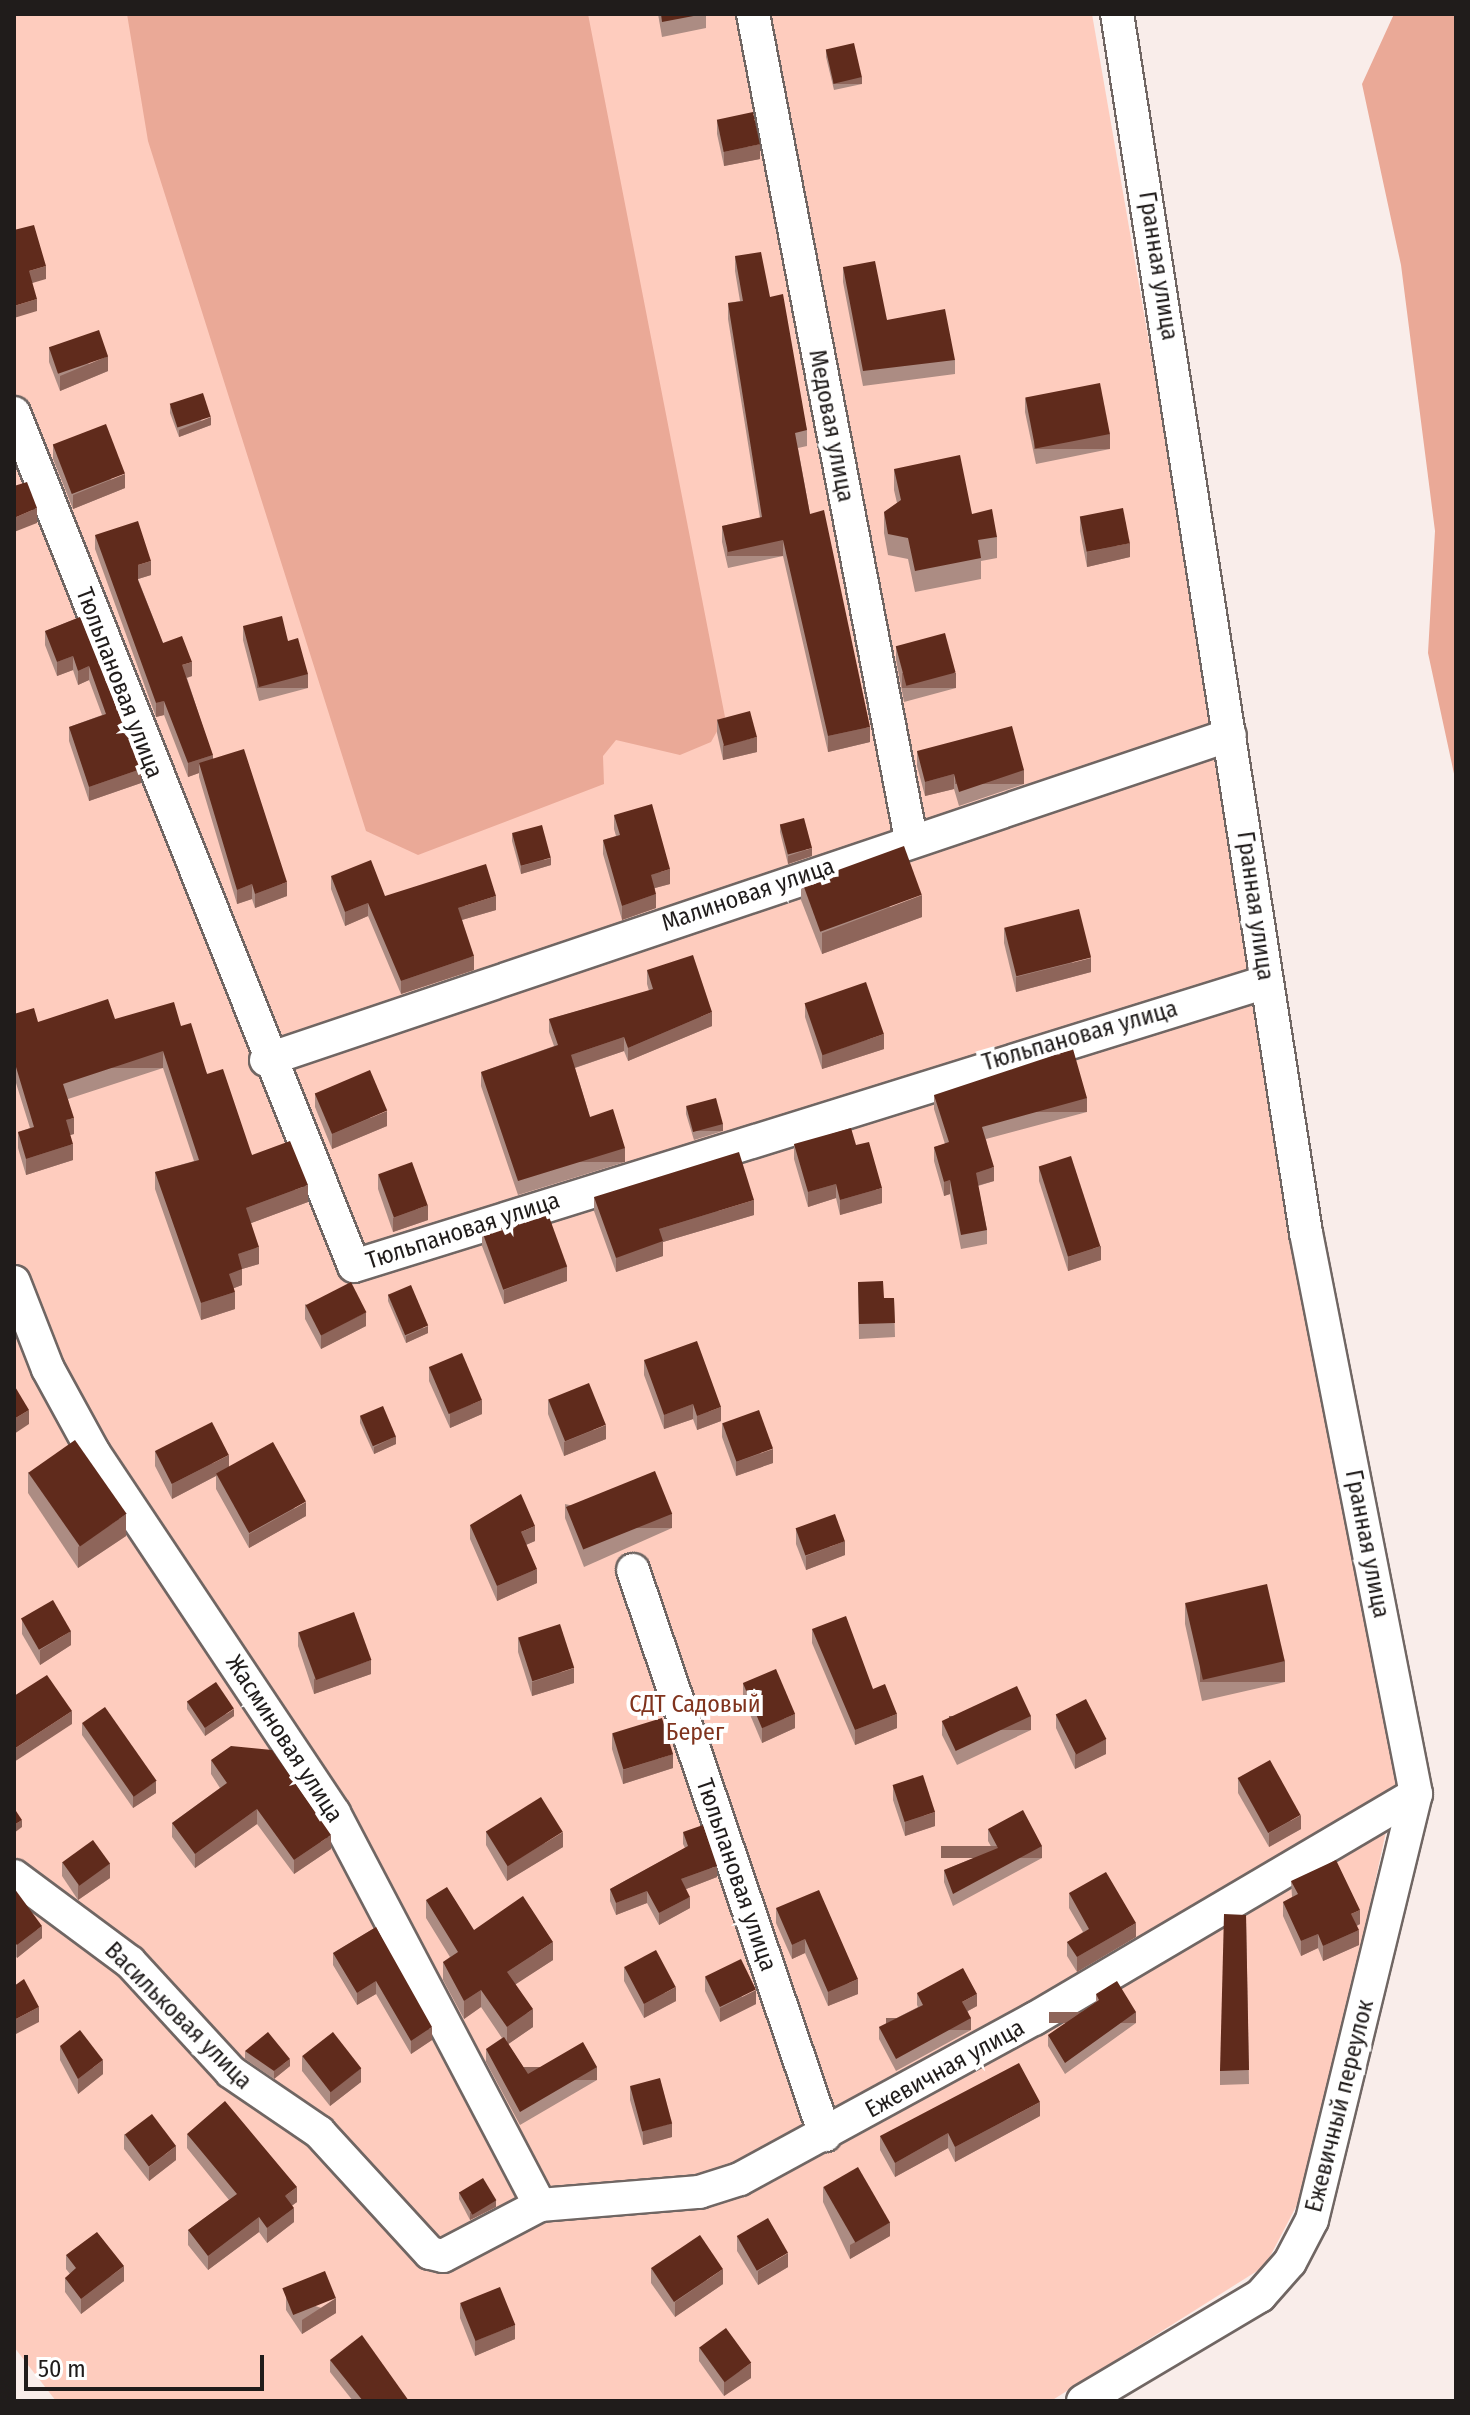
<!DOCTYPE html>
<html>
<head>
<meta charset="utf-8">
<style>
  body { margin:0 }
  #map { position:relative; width:1470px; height:2415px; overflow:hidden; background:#f9edea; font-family:"Fira Sans Condensed",sans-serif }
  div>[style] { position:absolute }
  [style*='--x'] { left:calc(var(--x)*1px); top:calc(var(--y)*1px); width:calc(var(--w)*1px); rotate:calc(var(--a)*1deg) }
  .green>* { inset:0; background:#feccbe }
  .water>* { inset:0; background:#eaa997 }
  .roads { filter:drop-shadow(2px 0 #706663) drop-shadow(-2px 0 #706663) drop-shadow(0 2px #706663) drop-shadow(0 -2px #706663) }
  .minor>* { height:32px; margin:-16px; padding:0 16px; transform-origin:16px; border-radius:16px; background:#fff }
  .wall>* { inset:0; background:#ac8c83 }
  .shaded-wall>* { inset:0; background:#8e655a; transform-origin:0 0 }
  .building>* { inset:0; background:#602b1c; transform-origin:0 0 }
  span { translate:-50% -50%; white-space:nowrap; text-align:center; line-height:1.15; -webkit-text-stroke:8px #fff; paint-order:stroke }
  .street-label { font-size:24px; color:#201c1b }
  .park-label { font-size:24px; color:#80331d }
  .frame { position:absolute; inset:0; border:16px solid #201c1b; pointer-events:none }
  .scale { position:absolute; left:24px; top:2355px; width:240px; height:36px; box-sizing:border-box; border:4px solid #201c1b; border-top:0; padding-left:10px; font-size:24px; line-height:28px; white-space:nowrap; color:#201c1b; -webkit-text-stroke:6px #fff; paint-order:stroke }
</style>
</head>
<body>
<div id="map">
  <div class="green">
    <i style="clip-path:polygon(14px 14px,1092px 14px,1398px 1776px,1311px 2178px,1265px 2266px,1051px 2401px,56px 2401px,14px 2347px)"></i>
  </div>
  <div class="water">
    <i style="clip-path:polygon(127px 14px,588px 14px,725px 717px,711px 742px,680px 755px,616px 740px,603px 756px,604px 784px,418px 855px,366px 831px,148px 141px)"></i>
    <i style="clip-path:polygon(1394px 14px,1456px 14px,1456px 783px,1428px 653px,1435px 531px,1401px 265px,1362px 84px)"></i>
  </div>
  <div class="roads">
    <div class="minor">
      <i style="--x:753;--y:14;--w:840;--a:79.16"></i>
      <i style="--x:14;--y:413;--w:918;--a:68.27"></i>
      <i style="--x:354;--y:1266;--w:955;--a:-17.3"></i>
      <i style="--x:266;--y:1060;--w:1017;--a:-18.63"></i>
      <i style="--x:14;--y:1282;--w:93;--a:68.7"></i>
      <i style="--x:48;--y:1369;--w:96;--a:61.3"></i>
      <i style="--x:94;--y:1453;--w:433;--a:56.3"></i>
      <i style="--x:334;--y:1813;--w:443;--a:62.3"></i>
      <i style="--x:633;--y:1570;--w:597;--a:71.23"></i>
      <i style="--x:14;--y:1876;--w:144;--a:36.6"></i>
      <i style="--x:130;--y:1962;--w:149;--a:47.4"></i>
      <i style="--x:231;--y:2072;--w:107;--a:34.3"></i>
      <i style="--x:319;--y:2132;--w:164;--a:47.5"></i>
      <i style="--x:430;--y:2253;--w:13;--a:13"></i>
      <i style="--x:443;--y:2256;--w:110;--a:-27.7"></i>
      <i style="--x:540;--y:2205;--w:160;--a:-4.7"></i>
      <i style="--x:699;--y:2192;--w:43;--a:-17.6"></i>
      <i style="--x:740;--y:2179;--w:335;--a:-28.6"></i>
      <i style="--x:1034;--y:2019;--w:443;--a:-30.5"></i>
      <i style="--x:1083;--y:2401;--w:206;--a:-30.7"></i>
      <i style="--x:1260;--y:2296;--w:45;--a:-48.6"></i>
      <i style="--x:1290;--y:2262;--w:47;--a:-62.4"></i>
      <i style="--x:1312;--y:2220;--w:439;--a:-76.3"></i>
      <i style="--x:1416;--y:1794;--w:572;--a:-101.09"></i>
      <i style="--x:1306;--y:1233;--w:1234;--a:-98.81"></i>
    </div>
  </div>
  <div class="wall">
    <i style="clip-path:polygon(658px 14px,706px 14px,706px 28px,662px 37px)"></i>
    <i style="clip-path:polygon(826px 50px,862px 84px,834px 90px,826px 57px)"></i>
    <i style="clip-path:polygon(717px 120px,760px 159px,724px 166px,717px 134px)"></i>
    <i style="clip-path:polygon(735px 256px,770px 297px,807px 430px,807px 446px,798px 448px,810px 514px,870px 742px,828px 752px,783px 556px,728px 568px,722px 542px,722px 526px,760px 518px,728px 319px,728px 303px,740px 301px,735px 271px)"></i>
    <i style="clip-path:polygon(843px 267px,887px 320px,955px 360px,955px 374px,863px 386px,843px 282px)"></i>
    <i style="clip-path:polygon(49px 348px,108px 371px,60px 391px,49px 362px)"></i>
    <i style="clip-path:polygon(1025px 398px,1110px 449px,1036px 464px,1025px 412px)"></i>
    <i style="clip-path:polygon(170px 406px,211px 425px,179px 437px,170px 413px)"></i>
    <i style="clip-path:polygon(53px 444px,125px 488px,73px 509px,53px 459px)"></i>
    <i style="clip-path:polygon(894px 469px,972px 514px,997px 537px,997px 558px,981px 561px,981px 579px,915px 592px,908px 559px,888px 555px,884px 533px,884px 512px,897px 503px,894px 490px)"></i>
    <i style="clip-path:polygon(1080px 517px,1130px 557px,1087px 567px,1080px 531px)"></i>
    <i style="clip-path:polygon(95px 535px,151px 575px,138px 579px,163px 643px,192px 676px,187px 678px,213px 758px,287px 896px,255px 908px,252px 899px,237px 904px,199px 777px,199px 773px,188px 777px,164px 715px,156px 717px,95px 549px)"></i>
    <i style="clip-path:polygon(80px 617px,141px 783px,89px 801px,69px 741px,69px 727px,102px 715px,89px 680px,78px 685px,73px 670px,57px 676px,45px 645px,45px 631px)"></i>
    <i style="clip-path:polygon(243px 626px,288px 641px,308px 688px,259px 701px,243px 640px)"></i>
    <i style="clip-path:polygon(896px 646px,956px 688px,904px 702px,896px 660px)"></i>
    <i style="clip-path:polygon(717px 719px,757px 752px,723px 760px,717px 733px)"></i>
    <i style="clip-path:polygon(917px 751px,1024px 784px,959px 806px,954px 789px,925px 796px,917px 766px)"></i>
    <i style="clip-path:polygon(614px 815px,670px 884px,655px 888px,656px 908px,622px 920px,603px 854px,603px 840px,616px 836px,614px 829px)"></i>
    <i style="clip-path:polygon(780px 824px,812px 856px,788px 864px,780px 832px)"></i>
    <i style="clip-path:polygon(512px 834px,551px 865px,521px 874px,512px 841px)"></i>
    <i style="clip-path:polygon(331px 876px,385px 896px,496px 910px,462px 920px,474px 970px,401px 994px,368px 916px,345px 926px,331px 889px)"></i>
    <i style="clip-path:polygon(801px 878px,922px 917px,822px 954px,801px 900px)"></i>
    <i style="clip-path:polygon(1004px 928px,1091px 972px,1016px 992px,1004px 943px)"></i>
    <i style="clip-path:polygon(647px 970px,712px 1026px,628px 1061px,624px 1051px,575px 1068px,590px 1117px,625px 1162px,518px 1195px,481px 1086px,481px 1072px,554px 1046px,549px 1032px,549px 1019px,649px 991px,647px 984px)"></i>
    <i style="clip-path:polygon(805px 1003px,884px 1049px,822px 1069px,805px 1017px)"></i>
    <i style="clip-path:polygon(14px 1014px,38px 1022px,115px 1019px,181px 1026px,252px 1155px,308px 1202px,251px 1223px,259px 1264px,242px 1269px,242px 1285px,234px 1288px,235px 1309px,201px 1320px,155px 1189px,155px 1172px,194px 1161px,163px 1068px,68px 1099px,74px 1134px,70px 1135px,73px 1160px,26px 1175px,18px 1148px,18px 1132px,30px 1128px,16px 1083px)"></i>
    <i style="clip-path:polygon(315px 1093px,387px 1126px,332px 1149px,315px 1107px)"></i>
    <i style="clip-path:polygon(934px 1095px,1087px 1112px,986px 1139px,994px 1181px,978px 1186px,987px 1230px,987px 1244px,961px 1249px,950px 1194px,944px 1196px,934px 1161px,934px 1147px,945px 1144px,934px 1109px)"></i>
    <i style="clip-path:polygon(686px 1107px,723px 1131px,694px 1140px,686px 1114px)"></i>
    <i style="clip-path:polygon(794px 1144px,856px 1145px,882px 1203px,840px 1215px,836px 1198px,808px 1207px,794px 1159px)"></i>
    <i style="clip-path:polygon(1039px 1167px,1101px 1260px,1068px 1271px,1039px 1181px)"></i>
    <i style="clip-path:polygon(378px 1175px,428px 1220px,393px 1232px,378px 1189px)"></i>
    <i style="clip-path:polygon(594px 1197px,754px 1215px,663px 1242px,663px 1256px,616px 1272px,594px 1211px)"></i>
    <i style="clip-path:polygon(482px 1232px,567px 1281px,504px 1304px,482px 1246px)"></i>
    <i style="clip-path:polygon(858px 1282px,884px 1298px,894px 1298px,895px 1337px,859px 1339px)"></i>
    <i style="clip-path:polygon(388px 1294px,428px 1333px,406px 1343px,388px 1301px)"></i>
    <i style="clip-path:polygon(305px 1304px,366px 1326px,321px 1349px,305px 1319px)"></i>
    <i style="clip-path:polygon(644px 1360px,721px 1421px,697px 1430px,693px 1419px,664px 1429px,644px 1375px)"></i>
    <i style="clip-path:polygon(429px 1367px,482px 1414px,450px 1428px,429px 1381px)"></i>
    <i style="clip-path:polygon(548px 1400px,606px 1439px,564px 1456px,548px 1414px)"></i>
    <i style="clip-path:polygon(360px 1416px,396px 1444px,374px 1454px,360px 1423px)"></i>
    <i style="clip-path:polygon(722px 1423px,773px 1463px,736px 1476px,722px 1437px)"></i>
    <i style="clip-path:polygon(155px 1451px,229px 1467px,306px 1516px,249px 1548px,216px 1489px,216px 1476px,172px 1499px,155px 1466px)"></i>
    <i style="clip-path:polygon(28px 1472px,126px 1536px,78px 1568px,28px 1493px)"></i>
    <i style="clip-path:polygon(565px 1504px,672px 1528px,584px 1567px,565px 1518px)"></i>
    <i style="clip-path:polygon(470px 1525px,535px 1541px,526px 1545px,537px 1583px,497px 1601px,470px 1539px)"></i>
    <i style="clip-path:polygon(796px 1529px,845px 1555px,806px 1570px,796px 1544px)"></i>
    <i style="clip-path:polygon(1185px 1603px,1285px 1682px,1202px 1701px,1185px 1624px)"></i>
    <i style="clip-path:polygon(22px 1620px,71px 1645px,40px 1665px,22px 1634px)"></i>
    <i style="clip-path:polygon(812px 1629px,873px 1689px,897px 1728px,855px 1745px,812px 1643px)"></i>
    <i style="clip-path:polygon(298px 1632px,371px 1674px,314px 1694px,298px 1646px)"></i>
    <i style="clip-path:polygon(518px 1638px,574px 1683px,532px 1696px,518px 1652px)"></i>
    <i style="clip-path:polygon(743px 1683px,795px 1728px,762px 1743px,743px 1698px)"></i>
    <i style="clip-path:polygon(187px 1701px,234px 1716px,205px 1736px,187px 1709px)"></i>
    <i style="clip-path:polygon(1056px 1714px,1106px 1754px,1075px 1769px,1056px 1728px)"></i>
    <i style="clip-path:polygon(942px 1721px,1031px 1730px,957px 1765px,942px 1735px)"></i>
    <i style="clip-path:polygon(82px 1723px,156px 1793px,133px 1808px,82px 1735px)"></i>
    <i style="clip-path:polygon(612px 1734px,673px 1768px,623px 1784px,612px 1749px)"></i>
    <i style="clip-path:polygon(211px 1760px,331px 1849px,294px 1874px,257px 1824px,195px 1868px,172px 1837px,172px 1823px,220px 1788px,211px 1774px)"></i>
    <i style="clip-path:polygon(1238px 1778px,1301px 1829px,1269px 1847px,1238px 1793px)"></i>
    <i style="clip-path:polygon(893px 1785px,935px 1826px,905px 1836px,893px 1800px)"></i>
    <i style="clip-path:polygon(988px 1829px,1042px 1858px,953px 1906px,944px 1882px,944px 1870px,993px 1850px,988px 1841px)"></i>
    <i style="clip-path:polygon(486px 1831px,563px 1847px,507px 1881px,486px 1845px)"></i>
    <i style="clip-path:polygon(683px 1832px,717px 1877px,686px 1889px,690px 1908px,659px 1925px,647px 1903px,616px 1915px,610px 1901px,610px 1889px,685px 1848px,683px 1844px)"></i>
    <i style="clip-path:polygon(62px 1862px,110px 1878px,78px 1900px,62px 1876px)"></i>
    <i style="clip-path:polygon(1291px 1881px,1360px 1924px,1357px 1926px,1359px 1945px,1323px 1961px,1318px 1948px,1301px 1956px,1283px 1916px,1283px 1902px,1292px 1897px)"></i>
    <i style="clip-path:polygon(14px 1888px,42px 1938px,17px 1958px,14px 1954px)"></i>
    <i style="clip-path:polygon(1069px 1893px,1136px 1937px,1077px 1972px,1067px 1956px,1067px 1942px,1083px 1932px,1069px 1908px)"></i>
    <i style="clip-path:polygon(426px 1900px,474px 1930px,553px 1960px,515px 1984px,533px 2027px,508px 2044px,528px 2074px,597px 2080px,520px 2125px,486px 2062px,486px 2049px,502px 2038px,481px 2007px,464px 2019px,443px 1980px,443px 1962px,450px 1957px,426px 1918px)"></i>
    <i style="clip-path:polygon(776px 1908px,858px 1994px,828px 2006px,805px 1953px,792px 1959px,776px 1923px)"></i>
    <i style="clip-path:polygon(1246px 1915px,1249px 2084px,1220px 2085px,1220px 2071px)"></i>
    <i style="clip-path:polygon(376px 1927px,432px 2040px,411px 2054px,376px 1994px,357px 2005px,333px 1965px,333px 1953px)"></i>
    <i style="clip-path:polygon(624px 1967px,676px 2001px,644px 2018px,624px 1981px)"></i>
    <i style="clip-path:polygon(705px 1977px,756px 2004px,720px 2022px,705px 1991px)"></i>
    <i style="clip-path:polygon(917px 1993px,977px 2006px,968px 2011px,971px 2030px,896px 2071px,879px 2039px,879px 2027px,918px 2007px,917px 2005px)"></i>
    <i style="clip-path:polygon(1096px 1994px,1136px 2023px,1065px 2074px,1048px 2046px,1048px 2035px,1096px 2002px)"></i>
    <i style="clip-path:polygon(60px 2046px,103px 2074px,78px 2094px,60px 2060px)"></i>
    <i style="clip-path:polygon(245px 2051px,290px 2066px,274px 2079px,245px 2059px)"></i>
    <i style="clip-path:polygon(302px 2056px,361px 2082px,330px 2106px,302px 2071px)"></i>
    <i style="clip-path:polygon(630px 2086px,672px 2137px,643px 2145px,630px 2100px)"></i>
    <i style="clip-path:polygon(1040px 2116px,955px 2162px,948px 2148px,895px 2177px,880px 2150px,880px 2136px)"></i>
    <i style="clip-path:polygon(124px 2134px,176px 2160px,149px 2181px,124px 2149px)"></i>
    <i style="clip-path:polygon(187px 2134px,297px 2202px,292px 2205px,294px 2222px,267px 2243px,259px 2232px,208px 2270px,188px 2245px,188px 2230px,229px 2200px,187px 2148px)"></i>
    <i style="clip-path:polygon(823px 2187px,890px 2236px,850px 2259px,823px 2202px)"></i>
    <i style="clip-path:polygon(459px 2192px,496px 2207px,470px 2220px,459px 2199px)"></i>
    <i style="clip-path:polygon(737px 2236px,788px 2267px,758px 2285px,737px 2251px)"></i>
    <i style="clip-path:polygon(66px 2255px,124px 2281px,81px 2314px,65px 2292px,65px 2278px,70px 2274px,66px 2269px)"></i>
    <i style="clip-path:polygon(651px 2268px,723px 2284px,675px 2317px,651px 2283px)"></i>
    <i style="clip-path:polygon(286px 2296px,336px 2313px,302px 2334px,286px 2310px)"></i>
    <i style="clip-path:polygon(460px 2304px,515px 2339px,475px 2356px,460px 2318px)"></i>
    <i style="clip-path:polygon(699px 2347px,751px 2378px,724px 2396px,699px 2361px)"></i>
    <i style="clip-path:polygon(330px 2360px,409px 2401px,353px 2401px,330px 2372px)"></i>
  </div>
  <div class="shaded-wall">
    <i style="left:862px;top:77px;width:7px;height:29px;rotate:90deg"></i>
    <i style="clip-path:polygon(760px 144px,760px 159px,724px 166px,724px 152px)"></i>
    <i style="clip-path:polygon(46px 266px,46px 279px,29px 284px,29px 271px)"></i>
    <i style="clip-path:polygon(37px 299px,37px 311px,14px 318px,14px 306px)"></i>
    <i style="clip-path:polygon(108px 356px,108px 371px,60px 391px,60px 376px)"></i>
    <i style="clip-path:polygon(211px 417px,211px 425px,179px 437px,179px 430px)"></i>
    <i style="left:1110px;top:434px;width:15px;height:76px;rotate:90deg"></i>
    <i style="clip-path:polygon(125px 474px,125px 488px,73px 509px,73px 495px)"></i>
    <i style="clip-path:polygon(37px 508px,37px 523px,14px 532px,14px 518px)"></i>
    <i style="left:783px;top:540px;width:16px;height:56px;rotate:90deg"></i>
    <i style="clip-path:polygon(1130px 543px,1130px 557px,1087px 567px,1087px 552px)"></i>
    <i style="clip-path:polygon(151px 561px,151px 575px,138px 579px,138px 565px)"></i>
    <i style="clip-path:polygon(73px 656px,73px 670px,57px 676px,57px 662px)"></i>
    <i style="clip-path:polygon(192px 662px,192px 676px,182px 679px,182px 665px)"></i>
    <i style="clip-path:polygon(89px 666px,89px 680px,78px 685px,78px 671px)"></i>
    <i style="left:956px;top:673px;width:15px;height:54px;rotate:90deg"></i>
    <i style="left:308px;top:674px;width:14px;height:51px;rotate:90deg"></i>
    <i style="clip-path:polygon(164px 701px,164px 715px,156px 717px,156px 703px)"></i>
    <i style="clip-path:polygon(870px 727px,870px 742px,828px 752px,828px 736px)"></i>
    <i style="clip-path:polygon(757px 737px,757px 752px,723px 760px,723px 745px)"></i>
    <i style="clip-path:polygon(213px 755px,213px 768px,199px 763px,199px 773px,188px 777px,188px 763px)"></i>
    <i style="clip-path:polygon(141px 769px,141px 783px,89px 801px,89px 787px)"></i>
    <i style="left:1024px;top:770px;width:14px;height:69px;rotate:90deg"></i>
    <i style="clip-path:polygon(954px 774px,954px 789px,925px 796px,925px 782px)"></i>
    <i style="clip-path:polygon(812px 848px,812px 856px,788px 864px,788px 856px)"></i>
    <i style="clip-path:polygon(551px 858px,551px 865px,521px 874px,521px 866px)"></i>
    <i style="clip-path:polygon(670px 869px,670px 884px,651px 889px,651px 875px)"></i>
    <i style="clip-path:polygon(287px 882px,287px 896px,255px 908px,255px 894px)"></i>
    <i style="clip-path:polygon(252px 884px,252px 899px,237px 904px,237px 890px)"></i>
    <i style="clip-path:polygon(656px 894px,656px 908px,622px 920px,622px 906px)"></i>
    <i style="clip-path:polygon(922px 895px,922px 917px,822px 954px,822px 933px)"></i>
    <i style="clip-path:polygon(496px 896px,496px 910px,458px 921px,458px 908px)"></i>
    <i style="clip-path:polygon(368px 903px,368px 916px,345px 926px,345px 912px)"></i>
    <i style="clip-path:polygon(474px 956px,474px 970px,401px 994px,401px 981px)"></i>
    <i style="clip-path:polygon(1091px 958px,1091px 972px,1016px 992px,1016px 977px)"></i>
    <i style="clip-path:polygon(712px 1012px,712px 1026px,628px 1061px,628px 1048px)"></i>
    <i style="clip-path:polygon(884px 1034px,884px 1049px,822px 1069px,822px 1055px)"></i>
    <i style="clip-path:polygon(624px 1037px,624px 1051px,571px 1069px,571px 1055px)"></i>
    <i style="left:163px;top:1051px;width:17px;height:105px;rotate:90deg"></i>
    <i style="left:14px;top:1067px;width:2px;height:17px"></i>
    <i style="left:1087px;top:1098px;width:14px;height:109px;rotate:90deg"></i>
    <i style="clip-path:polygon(387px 1111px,387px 1126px,332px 1149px,332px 1134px)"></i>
    <i style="clip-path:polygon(74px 1118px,74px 1134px,66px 1136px,66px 1120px)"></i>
    <i style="left:723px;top:1124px;width:7px;height:30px;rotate:90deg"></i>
    <i style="clip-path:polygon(73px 1144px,73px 1160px,26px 1175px,26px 1159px)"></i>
    <i style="left:625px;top:1148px;width:14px;height:112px;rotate:90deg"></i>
    <i style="clip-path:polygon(994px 1167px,994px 1181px,976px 1186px,976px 1173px)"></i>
    <i style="clip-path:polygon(950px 1180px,950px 1194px,944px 1196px,944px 1182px)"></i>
    <i style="clip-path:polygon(836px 1184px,836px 1198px,808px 1207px,808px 1192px)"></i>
    <i style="clip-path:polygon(308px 1185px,308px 1202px,246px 1225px,246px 1208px)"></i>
    <i style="clip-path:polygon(882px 1188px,882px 1203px,840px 1215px,840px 1200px)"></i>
    <i style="clip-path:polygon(754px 1200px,754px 1215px,663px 1242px,663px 1256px,616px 1272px,616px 1258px,659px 1229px)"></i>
    <i style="clip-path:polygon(428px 1205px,428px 1220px,393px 1232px,393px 1218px)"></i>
    <i style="clip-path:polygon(1101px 1246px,1101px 1260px,1068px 1271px,1068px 1257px)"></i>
    <i style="clip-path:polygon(259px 1247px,259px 1264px,242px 1269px,242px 1285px,229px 1290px,229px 1274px,238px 1254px)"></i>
    <i style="clip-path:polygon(567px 1266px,567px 1281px,504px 1304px,504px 1290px)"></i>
    <i style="clip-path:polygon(235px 1292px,235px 1309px,201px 1320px,201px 1303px)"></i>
    <i style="clip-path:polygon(366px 1312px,366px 1326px,321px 1349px,321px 1335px)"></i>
    <i style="clip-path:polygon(428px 1326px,428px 1333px,406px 1343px,406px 1336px)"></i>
    <i style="clip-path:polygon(482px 1400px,482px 1414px,450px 1428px,450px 1413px)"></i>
    <i style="clip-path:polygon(693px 1404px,693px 1419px,664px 1429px,664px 1415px)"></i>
    <i style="clip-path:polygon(721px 1407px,721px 1421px,697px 1430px,697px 1416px)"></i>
    <i style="clip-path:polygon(29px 1410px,29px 1424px,14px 1434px,14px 1419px)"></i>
    <i style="clip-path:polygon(606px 1425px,606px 1439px,564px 1456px,564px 1442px)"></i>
    <i style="clip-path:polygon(396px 1436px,396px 1444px,374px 1454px,374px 1447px)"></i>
    <i style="clip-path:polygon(773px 1449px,773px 1463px,736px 1476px,736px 1462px)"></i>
    <i style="clip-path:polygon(229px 1455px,229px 1469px,172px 1499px,172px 1484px)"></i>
    <i style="clip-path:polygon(306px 1502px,306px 1516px,249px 1548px,249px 1534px)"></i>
    <i style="clip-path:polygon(126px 1514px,126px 1536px,78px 1568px,78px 1547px)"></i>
    <i style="left:672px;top:1514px;width:14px;height:96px;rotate:90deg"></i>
    <i style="clip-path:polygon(535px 1526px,535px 1541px,521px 1547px,521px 1532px)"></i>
    <i style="clip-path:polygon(845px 1541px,845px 1555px,806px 1570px,806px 1556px)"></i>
    <i style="clip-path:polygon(537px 1569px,537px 1583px,497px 1601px,497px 1586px)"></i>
    <i style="clip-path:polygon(71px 1631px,71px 1645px,40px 1665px,40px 1650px)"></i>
    <i style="clip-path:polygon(371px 1660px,371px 1674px,314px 1694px,314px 1679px)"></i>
    <i style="left:1285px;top:1661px;width:21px;height:85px;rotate:90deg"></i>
    <i style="clip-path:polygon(574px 1668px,574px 1683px,532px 1696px,532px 1682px)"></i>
    <i style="clip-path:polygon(234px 1709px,234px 1716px,205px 1736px,205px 1728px)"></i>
    <i style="clip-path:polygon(72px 1711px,72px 1724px,14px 1762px,14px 1749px)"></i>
    <i style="clip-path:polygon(795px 1714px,795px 1728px,762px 1743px,762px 1728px)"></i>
    <i style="clip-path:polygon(897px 1714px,897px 1728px,855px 1745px,855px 1730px)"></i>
    <i style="left:1031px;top:1716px;width:14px;height:82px;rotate:90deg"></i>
    <i style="clip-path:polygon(1106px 1739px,1106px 1754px,1075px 1769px,1075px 1754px)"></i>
    <i style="clip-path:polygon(673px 1754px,673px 1768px,623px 1784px,623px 1770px)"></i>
    <i style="clip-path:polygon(156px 1781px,156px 1793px,133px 1808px,133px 1796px)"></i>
    <i style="clip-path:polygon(257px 1809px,257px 1824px,195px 1868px,195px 1854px)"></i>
    <i style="clip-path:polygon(935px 1812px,935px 1826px,905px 1836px,905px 1822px)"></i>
    <i style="clip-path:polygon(1301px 1815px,1301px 1829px,1269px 1847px,1269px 1833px)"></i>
    <i style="clip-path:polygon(22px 1820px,22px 1827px,14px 1833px,14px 1825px)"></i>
    <i style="clip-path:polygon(563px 1832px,563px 1847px,507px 1881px,507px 1866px)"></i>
    <i style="clip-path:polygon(331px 1835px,331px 1849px,294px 1874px,294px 1860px)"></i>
    <i style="left:1042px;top:1846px;width:12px;height:101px;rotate:90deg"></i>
    <i style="clip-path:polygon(110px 1863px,110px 1878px,78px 1900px,78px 1885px)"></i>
    <i style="clip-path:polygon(717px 1866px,717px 1877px,681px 1891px,681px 1879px)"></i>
    <i style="clip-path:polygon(647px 1891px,647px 1903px,616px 1915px,616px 1903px)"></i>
    <i style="clip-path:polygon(690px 1897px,690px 1908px,659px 1925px,659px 1913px)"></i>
    <i style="clip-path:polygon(1360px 1910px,1360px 1924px,1351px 1928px,1351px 1914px)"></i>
    <i style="clip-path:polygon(1136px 1923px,1136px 1937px,1077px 1972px,1077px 1957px)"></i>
    <i style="clip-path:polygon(42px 1926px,42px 1938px,17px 1958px,17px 1945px)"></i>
    <i style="clip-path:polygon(1359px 1930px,1359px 1945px,1323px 1961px,1323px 1946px)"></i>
    <i style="clip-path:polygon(1318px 1934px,1318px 1948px,1301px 1956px,1301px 1941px)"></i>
    <i style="clip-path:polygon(805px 1939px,805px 1953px,792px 1959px,792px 1945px)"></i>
    <i style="clip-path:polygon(553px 1942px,553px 1960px,507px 1990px,507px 1972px)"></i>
    <i style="clip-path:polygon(858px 1979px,858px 1994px,828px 2006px,828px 1992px)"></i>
    <i style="clip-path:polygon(376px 1981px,376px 1994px,357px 2005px,357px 1993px)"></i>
    <i style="clip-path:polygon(676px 1987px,676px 2001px,644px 2018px,644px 2004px)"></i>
    <i style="clip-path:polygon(481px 1990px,481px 2007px,464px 2019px,464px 2001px)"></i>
    <i style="clip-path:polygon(756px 1990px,756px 2004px,720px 2022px,720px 2008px)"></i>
    <i style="clip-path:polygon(977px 1994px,977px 2006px,962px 2014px,962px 2002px)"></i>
    <i style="clip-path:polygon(39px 2007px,39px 2022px,14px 2035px,14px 2020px)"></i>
    <i style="clip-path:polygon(533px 2009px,533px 2027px,507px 2045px,507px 2027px)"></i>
    <i style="left:1136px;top:2012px;width:11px;height:87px;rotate:90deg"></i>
    <i style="left:971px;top:2018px;width:12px;height:85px;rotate:90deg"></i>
    <i style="clip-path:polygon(432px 2027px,432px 2040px,411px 2054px,411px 2041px)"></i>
    <i style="clip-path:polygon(290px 2059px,290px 2066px,274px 2079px,274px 2071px)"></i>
    <i style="clip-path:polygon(103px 2060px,103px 2074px,78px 2094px,78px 2079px)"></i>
    <i style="left:597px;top:2067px;width:13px;height:89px;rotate:90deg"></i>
    <i style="clip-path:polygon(361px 2068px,361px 2082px,330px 2106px,330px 2092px)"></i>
    <i style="clip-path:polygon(1040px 2102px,1040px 2116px,955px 2162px,955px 2147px)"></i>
    <i style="clip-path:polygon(672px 2123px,672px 2137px,643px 2145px,643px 2131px)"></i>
    <i style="clip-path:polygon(948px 2133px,948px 2148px,895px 2177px,895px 2163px)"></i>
    <i style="clip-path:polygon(176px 2146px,176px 2160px,149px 2181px,149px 2167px)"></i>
    <i style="clip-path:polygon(297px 2187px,297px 2202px,285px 2211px,285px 2196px)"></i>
    <i style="clip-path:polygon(496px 2200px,496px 2207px,470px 2220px,470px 2213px)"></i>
    <i style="clip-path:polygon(294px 2208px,294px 2222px,267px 2243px,267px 2228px)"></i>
    <i style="clip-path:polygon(259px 2217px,259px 2232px,208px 2270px,208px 2256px)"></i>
    <i style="clip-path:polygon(890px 2222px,890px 2236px,850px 2259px,850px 2245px)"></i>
    <i style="clip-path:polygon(788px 2253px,788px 2267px,758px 2285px,758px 2271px)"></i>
    <i style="clip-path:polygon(124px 2266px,124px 2281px,81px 2314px,81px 2299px)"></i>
    <i style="clip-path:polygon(723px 2269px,723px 2284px,675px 2317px,675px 2302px)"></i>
    <i style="clip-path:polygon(336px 2298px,336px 2313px,302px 2334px,302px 2320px)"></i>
    <i style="clip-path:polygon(515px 2325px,515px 2339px,475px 2356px,475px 2341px)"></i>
    <i style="clip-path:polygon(751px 2363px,751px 2378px,724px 2396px,724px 2382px)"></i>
  </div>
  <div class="building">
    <i style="clip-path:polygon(661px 14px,704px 14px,662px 22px)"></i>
    <i style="left:854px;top:43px;width:35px;height:29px;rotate:77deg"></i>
    <i style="left:753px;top:112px;width:33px;height:37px;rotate:78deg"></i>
    <i style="clip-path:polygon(34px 225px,46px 266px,29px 271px,37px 299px,14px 306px,14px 230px)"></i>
    <i style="clip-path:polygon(761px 252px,770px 297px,783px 294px,807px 430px,795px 433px,810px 514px,824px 510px,870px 727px,828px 736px,783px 540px,728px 552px,722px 526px,762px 517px,728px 303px,743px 301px,735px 256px)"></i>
    <i style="clip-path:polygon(875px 261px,887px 320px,945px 309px,955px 360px,863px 371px,843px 267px)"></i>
    <i style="left:99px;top:330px;width:28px;height:53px;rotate:71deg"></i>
    <i style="left:1100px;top:383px;width:52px;height:76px;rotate:79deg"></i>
    <i style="left:203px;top:393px;width:25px;height:35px;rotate:72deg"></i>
    <i style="left:106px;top:424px;width:53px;height:57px;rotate:69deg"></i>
    <i style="clip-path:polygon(960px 455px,972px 514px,992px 509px,997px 537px,978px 540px,981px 558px,915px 571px,908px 538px,888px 534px,884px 512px,901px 500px,894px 469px)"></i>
    <i style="clip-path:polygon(27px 482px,37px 508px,14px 518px,14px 486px)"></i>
    <i style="left:1123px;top:508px;width:36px;height:44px;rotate:79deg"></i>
    <i style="clip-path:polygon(138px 521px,151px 561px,138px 565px,138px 580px,163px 643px,182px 636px,192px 662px,182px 665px,213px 755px,188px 763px,164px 701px,156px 703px,95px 535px)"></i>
    <i style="clip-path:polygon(282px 616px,288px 641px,298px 638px,308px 674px,259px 687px,243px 626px)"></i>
    <i style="clip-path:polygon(80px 617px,141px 769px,89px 787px,69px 727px,106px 714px,89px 666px,78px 671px,73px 656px,57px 662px,45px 631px)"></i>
    <i style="left:945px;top:633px;width:41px;height:51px;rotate:75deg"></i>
    <i style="left:750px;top:711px;width:27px;height:34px;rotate:75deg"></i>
    <i style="clip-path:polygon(1012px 726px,1024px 770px,959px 792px,954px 774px,925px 782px,917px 751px)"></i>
    <i style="clip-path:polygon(244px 749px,287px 882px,255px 894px,252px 884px,237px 890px,199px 763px)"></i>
    <i style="clip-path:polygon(652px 804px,670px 869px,651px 875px,656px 894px,622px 906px,603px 840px,620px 835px,614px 815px)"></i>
    <i style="left:804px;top:818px;width:31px;height:25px;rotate:75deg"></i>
    <i style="left:542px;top:825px;width:34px;height:31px;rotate:75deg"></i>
    <i style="left:904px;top:846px;width:52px;height:108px;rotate:70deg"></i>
    <i style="clip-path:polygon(371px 860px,385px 896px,486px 864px,496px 896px,458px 908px,474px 956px,401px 981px,368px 903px,345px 912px,331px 876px)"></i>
    <i style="left:1079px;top:909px;width:50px;height:77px;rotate:76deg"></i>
    <i style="clip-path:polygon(693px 955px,712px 1012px,628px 1048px,624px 1037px,571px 1055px,590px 1117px,613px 1109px,625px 1148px,518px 1181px,481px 1072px,558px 1045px,549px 1019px,653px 989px,647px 970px)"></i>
    <i style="left:866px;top:982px;width:55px;height:65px;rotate:71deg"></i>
    <i style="clip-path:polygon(108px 999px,115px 1019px,174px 1002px,181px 1026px,191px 1023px,207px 1074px,223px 1069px,252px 1155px,290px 1141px,308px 1185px,246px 1208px,259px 1247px,238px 1254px,242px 1269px,229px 1274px,235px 1292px,201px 1303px,155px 1172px,199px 1160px,163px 1051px,63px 1084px,74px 1118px,66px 1120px,73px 1144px,26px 1159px,18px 1132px,34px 1127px,16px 1067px,14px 1067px,14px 1014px,34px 1008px,38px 1022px)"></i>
    <i style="clip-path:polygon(1073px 1049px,1087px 1098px,982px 1127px,994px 1167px,976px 1173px,987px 1230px,961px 1235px,950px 1180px,944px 1182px,934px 1147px,949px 1142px,934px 1095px)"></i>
    <i style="left:370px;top:1070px;width:44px;height:60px;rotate:67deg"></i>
    <i style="left:716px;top:1098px;width:27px;height:31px;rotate:75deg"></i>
    <i style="clip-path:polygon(851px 1128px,856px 1145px,869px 1142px,882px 1188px,840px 1200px,836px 1184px,808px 1192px,794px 1144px)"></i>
    <i style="clip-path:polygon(739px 1152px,754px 1200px,659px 1229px,663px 1241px,616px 1258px,594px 1197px)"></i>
    <i style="left:1071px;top:1156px;width:95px;height:34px;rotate:72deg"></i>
    <i style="left:412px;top:1162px;width:46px;height:36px;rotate:70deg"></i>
    <i style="left:547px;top:1211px;width:59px;height:68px;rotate:70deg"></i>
    <i style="clip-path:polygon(883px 1281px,884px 1298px,894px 1298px,895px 1323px,859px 1324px,858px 1282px)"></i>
    <i style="left:351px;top:1282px;width:34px;height:51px;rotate:63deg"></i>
    <i style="left:411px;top:1285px;width:44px;height:25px;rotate:67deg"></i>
    <i style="clip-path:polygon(697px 1341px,721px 1407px,697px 1416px,693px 1404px,664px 1415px,644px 1360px)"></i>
    <i style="left:462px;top:1353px;width:51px;height:36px;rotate:67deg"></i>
    <i style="left:589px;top:1383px;width:45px;height:44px;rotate:68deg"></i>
    <i style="clip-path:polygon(14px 1385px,29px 1410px,14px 1419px)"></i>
    <i style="left:383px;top:1406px;width:33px;height:25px;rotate:67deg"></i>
    <i style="left:759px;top:1410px;width:41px;height:39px;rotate:70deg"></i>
    <i style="left:212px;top:1422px;width:37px;height:64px;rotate:63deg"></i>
    <i style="left:75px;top:1440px;width:90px;height:57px;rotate:55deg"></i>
    <i style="left:273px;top:1442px;width:68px;height:65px;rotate:61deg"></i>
    <i style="left:655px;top:1471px;width:46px;height:96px;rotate:68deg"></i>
    <i style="clip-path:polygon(521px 1494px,535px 1526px,521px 1532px,537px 1569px,497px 1586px,470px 1525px)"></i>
    <i style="left:835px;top:1514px;width:29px;height:42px;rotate:70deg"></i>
    <i style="left:1267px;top:1584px;width:79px;height:84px;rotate:77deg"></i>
    <i style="left:53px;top:1600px;width:36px;height:37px;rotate:60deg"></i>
    <i style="left:354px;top:1612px;width:51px;height:59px;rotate:70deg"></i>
    <i style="clip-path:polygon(846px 1616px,873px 1689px,885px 1684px,897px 1714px,855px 1730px,812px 1629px)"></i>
    <i style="left:560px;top:1624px;width:46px;height:44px;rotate:72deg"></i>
    <i style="left:776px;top:1669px;width:49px;height:36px;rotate:67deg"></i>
    <i style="clip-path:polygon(47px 1675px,72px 1711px,14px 1749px,14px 1696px)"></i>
    <i style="left:216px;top:1682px;width:32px;height:35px;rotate:56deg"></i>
    <i style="left:1017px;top:1686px;width:33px;height:83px;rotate:65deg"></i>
    <i style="left:1086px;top:1699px;width:45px;height:34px;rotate:63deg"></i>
    <i style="left:105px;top:1707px;width:90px;height:28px;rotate:55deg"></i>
    <i style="left:662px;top:1718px;width:38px;height:52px;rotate:73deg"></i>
    <i style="clip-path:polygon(231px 1746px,272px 1750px,331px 1835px,294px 1860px,257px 1809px,195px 1854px,172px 1823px,227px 1783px,211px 1760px)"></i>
    <i style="left:1270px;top:1760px;width:63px;height:37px;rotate:61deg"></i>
    <i style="left:923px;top:1775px;width:39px;height:32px;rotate:72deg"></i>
    <i style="left:541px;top:1797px;width:41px;height:65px;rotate:58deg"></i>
    <i style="clip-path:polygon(14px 1808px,22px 1820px,14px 1825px)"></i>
    <i style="clip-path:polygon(1023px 1810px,1042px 1846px,953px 1894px,944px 1870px,998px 1848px,988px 1829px)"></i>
    <i style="clip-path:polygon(703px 1825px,717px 1866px,681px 1879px,690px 1897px,659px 1913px,647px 1891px,616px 1903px,610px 1889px,688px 1846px,683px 1832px)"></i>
    <i style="left:93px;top:1840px;width:29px;height:38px;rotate:54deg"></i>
    <i style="clip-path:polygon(1336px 1860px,1360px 1910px,1351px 1914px,1359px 1930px,1323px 1946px,1318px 1934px,1301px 1941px,1283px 1902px,1298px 1894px,1291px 1881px)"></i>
    <i style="clip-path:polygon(1106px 1872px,1136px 1923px,1077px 1957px,1067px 1942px,1089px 1929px,1069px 1893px)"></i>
    <i style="clip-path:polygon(447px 1887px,474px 1930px,523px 1896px,553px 1942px,507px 1972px,533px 2009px,507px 2027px,481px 1990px,464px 2001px,443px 1962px,458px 1952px,426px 1900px)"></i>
    <i style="clip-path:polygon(14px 1888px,42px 1926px,17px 1945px,14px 1942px)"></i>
    <i style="clip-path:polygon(819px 1890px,858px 1979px,828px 1992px,805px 1939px,792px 1945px,776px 1908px)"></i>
    <i style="clip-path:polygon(1224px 1914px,1246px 1915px,1249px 2070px,1220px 2071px)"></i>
    <i style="clip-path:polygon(376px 1927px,432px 2027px,411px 2041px,376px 1981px,357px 1993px,333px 1953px)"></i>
    <i style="left:656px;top:1950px;width:42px;height:36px;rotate:62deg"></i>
    <i style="left:741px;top:1959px;width:34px;height:40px;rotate:64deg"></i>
    <i style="clip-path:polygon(963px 1968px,977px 1994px,962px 2002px,971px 2018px,896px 2059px,879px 2027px,923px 2005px,917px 1993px)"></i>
    <i style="clip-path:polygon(24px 1979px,39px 2007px,14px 2020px,14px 1986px)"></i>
    <i style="clip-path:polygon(1117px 1981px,1136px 2012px,1065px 2063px,1048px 2035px,1099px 2000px,1096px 1994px)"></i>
    <i style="clip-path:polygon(80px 2030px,103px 2060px,78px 2079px,60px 2046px)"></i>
    <i style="clip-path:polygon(268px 2032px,290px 2059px,274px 2071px,245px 2051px)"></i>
    <i style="left:333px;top:2032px;width:46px;height:39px;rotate:52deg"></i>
    <i style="clip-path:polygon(504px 2037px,528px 2074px,583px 2042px,597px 2067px,520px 2112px,486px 2049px)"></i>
    <i style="clip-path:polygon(1019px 2063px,1040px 2102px,955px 2147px,948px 2133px,895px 2163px,880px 2136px)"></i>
    <i style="left:660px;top:2078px;width:47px;height:31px;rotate:75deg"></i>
    <i style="clip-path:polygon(225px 2101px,297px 2187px,285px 2196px,294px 2208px,267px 2228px,259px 2217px,208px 2256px,188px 2230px,237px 2194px,187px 2134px)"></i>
    <i style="left:152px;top:2114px;width:40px;height:34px;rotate:53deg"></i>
    <i style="left:858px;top:2167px;width:64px;height:40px;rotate:60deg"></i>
    <i style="left:483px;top:2178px;width:26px;height:28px;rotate:59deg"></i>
    <i style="left:768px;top:2218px;width:40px;height:36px;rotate:60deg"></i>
    <i style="clip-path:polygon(97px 2232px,124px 2266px,81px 2299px,65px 2278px,76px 2268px,66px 2255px)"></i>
    <i style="left:700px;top:2235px;width:41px;height:59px;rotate:56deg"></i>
    <i style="left:325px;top:2271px;width:29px;height:46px;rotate:68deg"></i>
    <i style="left:500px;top:2287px;width:41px;height:43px;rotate:68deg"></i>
    <i style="left:726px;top:2328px;width:43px;height:33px;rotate:54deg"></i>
    <i style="clip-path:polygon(362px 2335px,409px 2401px,363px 2401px,330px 2360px)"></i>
  </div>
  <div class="street-label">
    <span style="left:1158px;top:266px;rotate:81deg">Гранная улица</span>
    <span style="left:831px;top:426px;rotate:79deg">Медовая улица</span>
    <span style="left:119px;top:683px;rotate:69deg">Тюльпановая улица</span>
    <span style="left:748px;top:895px;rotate:-19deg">Малиновая улица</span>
    <span style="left:1255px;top:906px;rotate:82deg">Гранная улица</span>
    <span style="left:1080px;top:1036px;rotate:-16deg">Тюльпановая улица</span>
    <span style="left:463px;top:1231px;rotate:-18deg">Тюльпановая улица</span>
    <span style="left:1367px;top:1544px;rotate:79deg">Гранная улица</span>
    <span style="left:284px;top:1739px;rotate:57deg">Жасминовая улица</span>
    <span style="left:736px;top:1875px;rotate:71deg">Тюльпановая улица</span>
    <span style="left:178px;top:2016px;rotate:45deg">Васильковая улица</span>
    <span style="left:945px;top:2069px;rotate:-29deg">Ежевичная улица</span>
    <span style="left:1340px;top:2106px;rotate:-76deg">Ежевичный переулок</span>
  </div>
  <div class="park-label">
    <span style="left:695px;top:1719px">СДТ Садовый<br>Берег</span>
  </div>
  <div class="frame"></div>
  <div class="scale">50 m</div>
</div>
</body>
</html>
